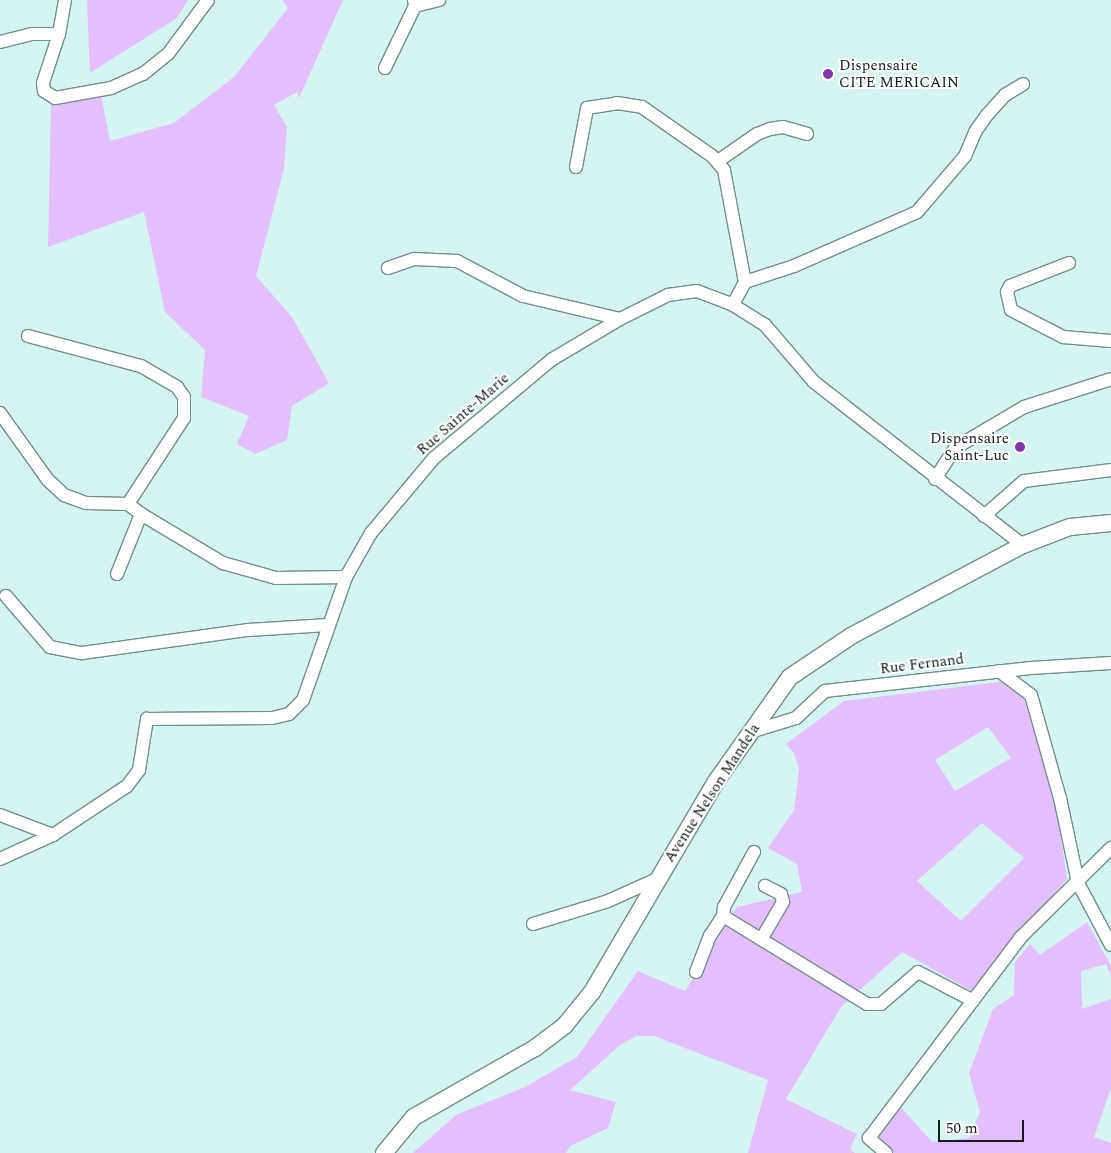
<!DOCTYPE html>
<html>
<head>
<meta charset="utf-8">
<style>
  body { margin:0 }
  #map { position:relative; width:1111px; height:1153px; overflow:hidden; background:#d6f4f1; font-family:Spectral,serif }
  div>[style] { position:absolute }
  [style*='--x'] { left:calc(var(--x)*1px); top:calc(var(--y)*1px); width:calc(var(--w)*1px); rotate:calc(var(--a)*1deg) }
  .green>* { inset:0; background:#e4bfff }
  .roads { filter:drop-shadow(1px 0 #738f8b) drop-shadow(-1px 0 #738f8b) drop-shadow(0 1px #738f8b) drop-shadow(0 -1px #738f8b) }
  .minor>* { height:12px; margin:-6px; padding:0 6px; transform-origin:6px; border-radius:6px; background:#fff }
  .tertiary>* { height:16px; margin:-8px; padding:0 8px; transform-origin:8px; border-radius:8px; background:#fff }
  .dots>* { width:14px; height:14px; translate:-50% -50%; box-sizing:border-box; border:2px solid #fff; border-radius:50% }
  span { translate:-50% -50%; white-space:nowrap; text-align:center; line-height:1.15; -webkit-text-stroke:4px #fff; paint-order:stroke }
  .poi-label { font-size:15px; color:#101b1a }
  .left { translate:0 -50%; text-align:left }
  .right { translate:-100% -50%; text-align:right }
  .street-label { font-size:15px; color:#101b1a }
  .scale { position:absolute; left:938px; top:1120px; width:86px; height:22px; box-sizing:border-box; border:2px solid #101b1a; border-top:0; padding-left:6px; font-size:15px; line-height:18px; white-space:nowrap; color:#101b1a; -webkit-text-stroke:4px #fff; paint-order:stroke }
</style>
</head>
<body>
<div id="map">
  <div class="green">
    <i style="clip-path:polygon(87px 0,188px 0,177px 18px,90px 73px)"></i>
    <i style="clip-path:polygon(282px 0,343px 0,299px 98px,297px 92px,274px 105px,287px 127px,284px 169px,256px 276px,292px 317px,329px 383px,292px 406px,287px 440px,255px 454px,237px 444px,249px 416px,201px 397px,205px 350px,165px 312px,144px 212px,48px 247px,51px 100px,101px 95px,110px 141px,174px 123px,234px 77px,288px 8px)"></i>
    <i style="clip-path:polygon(evenodd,1007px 681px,1034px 698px,1050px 734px,1052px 779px,1067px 879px,972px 991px,902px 952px,841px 1007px,786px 1099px,857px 1134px,850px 1149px,855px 1153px,748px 1153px,768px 1080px,654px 1036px,636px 1036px,619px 1046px,570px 1090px,616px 1102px,608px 1128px,570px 1146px,566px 1153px,413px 1153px,456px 1115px,525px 1087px,577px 1057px,638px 971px,685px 991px,737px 907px,802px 892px,797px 864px,768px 848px,794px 810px,799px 769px,794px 753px,786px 744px,844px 701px,1007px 681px,988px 727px,1011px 758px,955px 791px,935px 760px,988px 727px,1007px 681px,982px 823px,1024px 858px,961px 921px,917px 881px,982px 823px)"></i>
    <i style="clip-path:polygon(1087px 922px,1111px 966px,1111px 977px,1106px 964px,1081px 971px,1082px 1009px,1111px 999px,1111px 1088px,1094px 1137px,1111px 1143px,1111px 1153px,881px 1153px,870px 1146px,899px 1105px,932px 1142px,969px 1138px,980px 1112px,969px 1073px,993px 1009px,1014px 995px,1015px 962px,1030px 944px,1040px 955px)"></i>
  </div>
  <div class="roads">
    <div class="minor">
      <i style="--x:65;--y:0;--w:35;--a:100"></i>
      <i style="--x:59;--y:34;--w:52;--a:108.1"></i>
      <i style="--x:43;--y:83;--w:8;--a:83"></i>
      <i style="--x:44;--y:91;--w:13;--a:32"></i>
      <i style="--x:55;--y:98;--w:57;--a:-10.1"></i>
      <i style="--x:111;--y:88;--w:35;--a:-24"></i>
      <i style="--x:143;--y:74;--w:32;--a:-39"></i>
      <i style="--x:168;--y:54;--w:67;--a:-53.5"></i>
      <i style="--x:415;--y:6;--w:25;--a:-14"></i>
      <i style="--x:0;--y:42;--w:32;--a:-14"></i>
      <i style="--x:31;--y:34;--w:28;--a:0"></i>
      <i style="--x:385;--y:68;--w:69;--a:-64.2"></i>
      <i style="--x:415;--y:6;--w:6;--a:-99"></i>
      <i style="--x:718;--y:161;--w:47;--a:-34.7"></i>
      <i style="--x:757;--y:134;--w:14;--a:-21"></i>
      <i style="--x:770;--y:129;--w:13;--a:-9"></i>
      <i style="--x:783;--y:127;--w:25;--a:16"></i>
      <i style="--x:576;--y:167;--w:60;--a:-79.4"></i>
      <i style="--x:587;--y:108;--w:30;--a:-9"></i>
      <i style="--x:617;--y:103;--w:25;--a:9"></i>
      <i style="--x:642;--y:107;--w:85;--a:35"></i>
      <i style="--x:712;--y:156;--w:18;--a:49"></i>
      <i style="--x:724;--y:170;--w:114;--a:79.4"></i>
      <i style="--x:745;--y:282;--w:26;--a:118"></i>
      <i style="--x:1069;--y:263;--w:63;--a:158.7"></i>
      <i style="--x:1010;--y:286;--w:7;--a:117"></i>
      <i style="--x:1007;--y:292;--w:18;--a:77"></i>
      <i style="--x:1011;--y:310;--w:59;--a:27.4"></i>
      <i style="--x:1063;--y:337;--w:48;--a:4.8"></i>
      <i style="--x:388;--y:268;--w:28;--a:-19"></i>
      <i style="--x:414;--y:259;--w:43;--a:2.7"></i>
      <i style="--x:457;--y:261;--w:75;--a:27.9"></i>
      <i style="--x:523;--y:296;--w:100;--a:13.3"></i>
      <i style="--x:745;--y:282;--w:52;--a:-18.1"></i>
      <i style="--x:794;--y:266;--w:134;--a:-23.7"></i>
      <i style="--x:917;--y:212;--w:74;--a:-49.4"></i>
      <i style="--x:965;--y:156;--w:26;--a:-67"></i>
      <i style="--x:975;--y:132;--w:21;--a:-55"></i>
      <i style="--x:987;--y:115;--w:27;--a:-48"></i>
      <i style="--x:1005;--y:95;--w:21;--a:-31"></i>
      <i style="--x:28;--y:336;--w:117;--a:14.9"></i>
      <i style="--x:141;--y:366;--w:42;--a:30.3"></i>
      <i style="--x:177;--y:387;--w:12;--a:55"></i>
      <i style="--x:184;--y:397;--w:21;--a:90"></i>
      <i style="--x:184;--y:418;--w:103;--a:123.1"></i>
      <i style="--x:128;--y:504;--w:16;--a:38"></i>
      <i style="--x:0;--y:413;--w:82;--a:54.4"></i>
      <i style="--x:48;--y:480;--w:22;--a:43"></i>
      <i style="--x:64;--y:495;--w:23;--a:20"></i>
      <i style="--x:86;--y:503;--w:42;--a:1.4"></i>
      <i style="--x:935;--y:479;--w:37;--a:-57"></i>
      <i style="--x:955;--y:448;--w:80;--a:-30.7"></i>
      <i style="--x:1024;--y:407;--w:91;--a:-17.8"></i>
      <i style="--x:984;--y:516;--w:53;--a:-41.2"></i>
      <i style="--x:1024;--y:481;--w:88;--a:-7.2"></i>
      <i style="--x:117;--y:574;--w:65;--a:-68.2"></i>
      <i style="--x:141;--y:514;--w:96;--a:30.9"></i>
      <i style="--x:223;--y:563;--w:55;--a:15.8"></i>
      <i style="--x:276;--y:578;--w:70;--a:-0.8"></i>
      <i style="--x:6;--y:596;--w:67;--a:49.2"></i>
      <i style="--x:50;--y:647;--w:33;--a:11"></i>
      <i style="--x:82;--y:653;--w:168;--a:-7.9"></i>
      <i style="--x:248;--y:630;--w:80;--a:-3.6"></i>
      <i style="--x:999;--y:671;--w:40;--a:37"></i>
      <i style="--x:1031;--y:695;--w:107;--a:74.3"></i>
      <i style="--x:1060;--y:798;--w:87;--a:78"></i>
      <i style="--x:1078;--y:883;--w:70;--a:62"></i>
      <i style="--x:750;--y:732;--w:48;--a:-16.9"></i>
      <i style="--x:796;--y:718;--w:40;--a:-43"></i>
      <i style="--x:825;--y:691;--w:207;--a:-6.4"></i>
      <i style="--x:1031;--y:668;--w:80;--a:-3.6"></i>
      <i style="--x:0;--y:815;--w:57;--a:20.7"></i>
      <i style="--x:754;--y:852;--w:63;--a:118.6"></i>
      <i style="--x:724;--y:907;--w:9;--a:96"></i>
      <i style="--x:723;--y:916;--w:169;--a:31.4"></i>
      <i style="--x:867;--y:1004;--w:14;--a:0"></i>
      <i style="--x:881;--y:1004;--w:49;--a:-40.9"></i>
      <i style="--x:918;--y:972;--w:61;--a:27.4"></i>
      <i style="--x:0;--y:859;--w:58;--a:-24.4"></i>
      <i style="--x:53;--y:835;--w:89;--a:-33.5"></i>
      <i style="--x:127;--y:786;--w:20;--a:-53"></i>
      <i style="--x:139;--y:770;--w:52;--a:-81.1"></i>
      <i style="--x:147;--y:719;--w:125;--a:-0.5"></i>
      <i style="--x:272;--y:718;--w:17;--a:-13"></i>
      <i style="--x:289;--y:714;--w:20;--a:-45"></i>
      <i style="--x:303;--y:700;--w:130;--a:-70.7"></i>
      <i style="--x:346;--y:577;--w:51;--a:-60.4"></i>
      <i style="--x:371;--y:533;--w:98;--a:-50"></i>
      <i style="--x:434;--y:458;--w:153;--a:-39.9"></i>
      <i style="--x:551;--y:360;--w:80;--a:-30.7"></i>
      <i style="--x:620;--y:319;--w:54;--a:-26.6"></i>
      <i style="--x:668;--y:295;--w:29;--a:-8"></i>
      <i style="--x:697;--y:291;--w:39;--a:21"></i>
      <i style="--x:733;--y:305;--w:38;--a:32"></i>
      <i style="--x:765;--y:325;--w:75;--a:49.3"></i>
      <i style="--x:814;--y:382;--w:265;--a:38"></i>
      <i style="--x:533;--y:924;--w:78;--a:-17"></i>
      <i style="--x:608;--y:901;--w:54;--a:-24.2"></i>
      <i style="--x:762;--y:938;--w:42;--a:-59.7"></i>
      <i style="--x:783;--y:902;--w:8;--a:-104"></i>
      <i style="--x:781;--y:894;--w:18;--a:-153"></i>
      <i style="--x:696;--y:972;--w:39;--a:-69"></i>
      <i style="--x:710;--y:936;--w:24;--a:-57"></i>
      <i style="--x:886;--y:1153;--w:23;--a:-139"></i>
      <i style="--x:869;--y:1138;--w:251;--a:-52.9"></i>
      <i style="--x:1020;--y:938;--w:128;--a:-44.7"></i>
    </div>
    <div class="tertiary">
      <i style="--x:384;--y:1153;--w:47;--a:-50.2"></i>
      <i style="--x:414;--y:1117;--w:139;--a:-29.7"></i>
      <i style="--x:535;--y:1048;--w:38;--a:-37"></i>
      <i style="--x:565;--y:1025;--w:43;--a:-50.7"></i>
      <i style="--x:592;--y:992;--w:246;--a:-59.5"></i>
      <i style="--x:717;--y:780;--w:126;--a:-54.7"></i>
      <i style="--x:790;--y:677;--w:73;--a:-33.9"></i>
      <i style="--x:851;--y:636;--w:195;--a:-27.9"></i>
      <i style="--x:1023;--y:545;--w:50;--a:-21"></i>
      <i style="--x:1070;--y:527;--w:41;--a:-5.6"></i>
    </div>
  </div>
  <div class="dots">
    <i style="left:828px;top:74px;background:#8137aa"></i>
    <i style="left:1020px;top:447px;background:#8137aa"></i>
  </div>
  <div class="poi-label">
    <span class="left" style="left:839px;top:74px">Dispensaire<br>CITE MERICAIN</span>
    <span class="right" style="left:1009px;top:447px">Dispensaire<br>Saint-Luc</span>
  </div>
  <div class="street-label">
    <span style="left:463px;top:414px;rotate:-41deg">Rue Sainte-Marie</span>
    <span style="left:922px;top:664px;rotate:-7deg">Rue Fernand</span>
    <span style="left:712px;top:793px;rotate:-57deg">Avenue Nelson Mandela</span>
  </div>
  <div class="scale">50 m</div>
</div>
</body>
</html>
